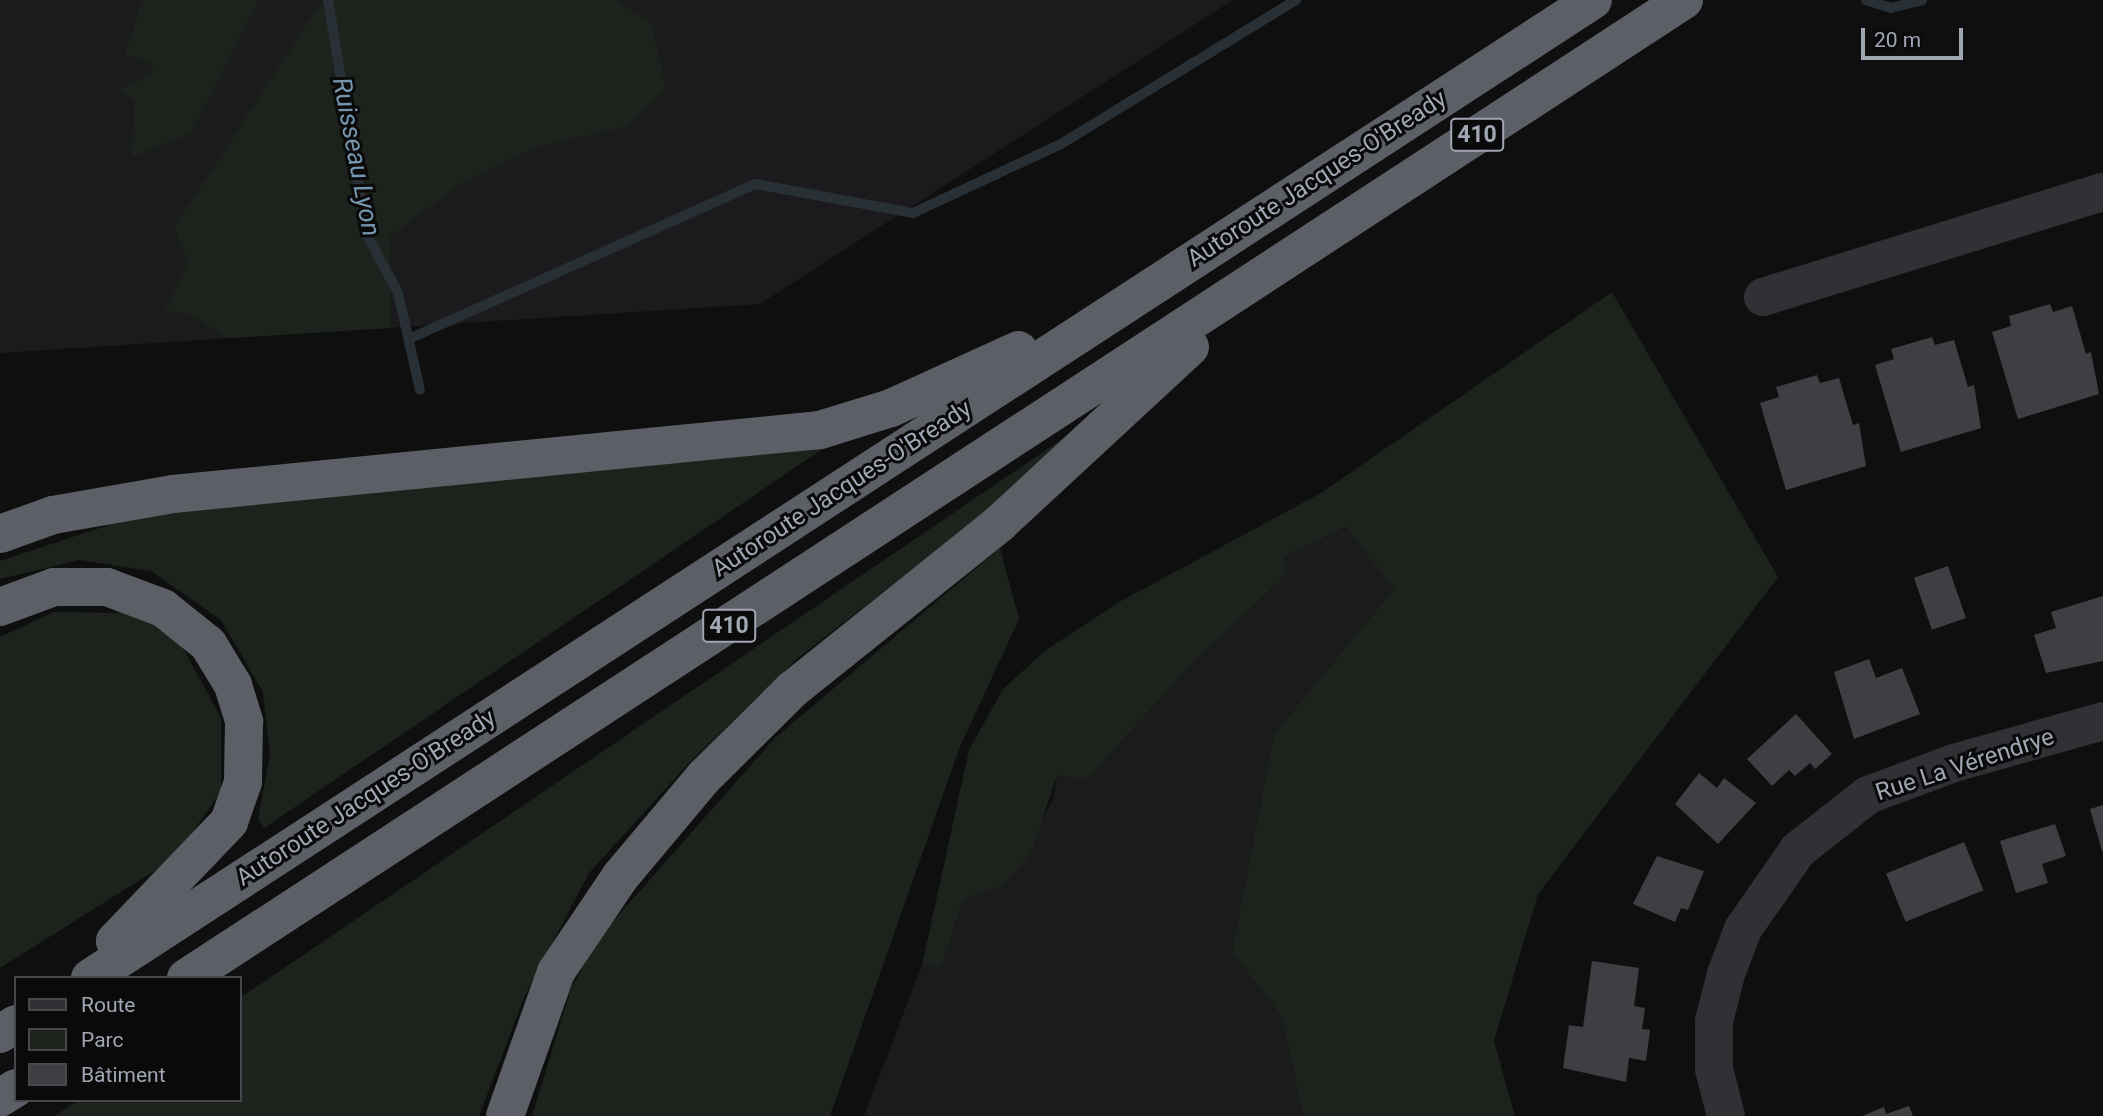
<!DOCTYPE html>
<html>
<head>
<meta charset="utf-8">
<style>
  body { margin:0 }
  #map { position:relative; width:2103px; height:1116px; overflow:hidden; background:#0f0f10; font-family:Roboto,sans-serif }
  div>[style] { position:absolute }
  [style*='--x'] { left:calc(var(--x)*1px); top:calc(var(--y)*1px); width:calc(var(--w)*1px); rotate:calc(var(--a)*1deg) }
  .built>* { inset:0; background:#1b1b1d }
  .green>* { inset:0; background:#1c231c }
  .stream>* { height:10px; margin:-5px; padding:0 5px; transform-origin:5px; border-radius:5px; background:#283036 }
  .building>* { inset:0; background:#3e3f43; transform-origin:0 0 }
  .minor>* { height:38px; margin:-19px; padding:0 19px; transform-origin:19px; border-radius:19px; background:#303135 }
  .highway>* { height:38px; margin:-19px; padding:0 19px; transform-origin:19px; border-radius:19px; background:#5c5f66 }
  span { translate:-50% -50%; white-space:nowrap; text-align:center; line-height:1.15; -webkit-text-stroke:6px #0a0a0b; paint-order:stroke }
  .shield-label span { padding:2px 5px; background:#0a0a0b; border:2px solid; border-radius:5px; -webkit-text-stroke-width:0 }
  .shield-label { font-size:23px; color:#a0a6b2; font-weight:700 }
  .street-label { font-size:24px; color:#a0a6b2 }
  .water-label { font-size:26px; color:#7696ae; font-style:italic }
  .legend { position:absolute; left:14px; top:976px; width:228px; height:126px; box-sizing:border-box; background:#0a0a0b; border:2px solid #46484e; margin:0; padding:9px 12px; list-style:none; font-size:21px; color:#a0a6b2 }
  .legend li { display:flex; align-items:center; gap:14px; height:35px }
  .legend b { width:35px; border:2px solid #46484e }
  .scale { position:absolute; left:1861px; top:28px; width:102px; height:32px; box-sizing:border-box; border:4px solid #a0a6b2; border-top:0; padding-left:9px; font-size:21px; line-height:24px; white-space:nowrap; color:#a0a6b2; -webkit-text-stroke:5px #0a0a0b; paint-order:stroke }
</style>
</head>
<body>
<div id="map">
  <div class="built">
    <i style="clip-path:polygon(0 0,1233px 0,760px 304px,0 353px)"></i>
    <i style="clip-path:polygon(1347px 527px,1394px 589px,1274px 734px,1232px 952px,1282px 1017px,1303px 1116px,864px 1116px,922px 965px,942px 965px,963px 900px,1003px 885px,1053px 800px,1057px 774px,1087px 780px,1195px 660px,1284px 577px,1284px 557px)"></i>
  </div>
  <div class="green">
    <i style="clip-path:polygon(142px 0,259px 0,191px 133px,131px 158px,135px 101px,120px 89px,153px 73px,151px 63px,125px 55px)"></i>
    <i style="clip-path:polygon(323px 0,614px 0,651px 22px,666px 89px,628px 126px,536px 147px,461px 184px,390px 236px,391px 328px,228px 338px,190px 315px,165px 310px,188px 263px,174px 227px)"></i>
    <i style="clip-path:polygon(1612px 292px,1778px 577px,1538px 894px,1494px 1041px,1515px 1116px,1303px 1116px,1282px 1017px,1232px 952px,1274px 734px,1394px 589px,1346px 527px,1284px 557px,1284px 577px,1195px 660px,1087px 780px,1057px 775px,1031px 853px,1003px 885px,963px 900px,942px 965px,922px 965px,969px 750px,1003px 689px,1046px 650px,1121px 601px,1321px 493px)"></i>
    <i style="clip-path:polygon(1071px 433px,991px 508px,798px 658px,688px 764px,589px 873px,525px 995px,479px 1116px,55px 1116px,79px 1100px,240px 1100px,240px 998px)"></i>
    <i style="clip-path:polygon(824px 448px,264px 828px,258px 819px,270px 755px,263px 692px,221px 620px,151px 571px,79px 560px,0 579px,0 561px,142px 514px)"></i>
    <i style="clip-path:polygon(1000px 548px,1019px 619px,959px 749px,830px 1116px,532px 1116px,571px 988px,601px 935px,775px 738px)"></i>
    <i style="clip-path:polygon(54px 612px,123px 613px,153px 623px,182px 646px,221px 718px,221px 791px,175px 858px,0 968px,0 637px)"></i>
  </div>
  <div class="stream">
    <i style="--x:328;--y:0;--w:238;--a:80.6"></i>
    <i style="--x:367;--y:235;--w:66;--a:61.9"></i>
    <i style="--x:398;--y:293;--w:99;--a:77.2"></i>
    <i style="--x:1866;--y:0;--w:26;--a:18"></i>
    <i style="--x:1891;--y:8;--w:32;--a:-14"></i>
    <i style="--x:411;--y:338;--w:378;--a:-24.1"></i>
    <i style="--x:756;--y:184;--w:160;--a:10.5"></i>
    <i style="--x:913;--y:213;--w:163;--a:-25"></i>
    <i style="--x:1061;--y:144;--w:276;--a:-31.5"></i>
  </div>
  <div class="building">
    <i style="clip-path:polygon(2050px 304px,2053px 312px,2072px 306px,2086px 354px,2091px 352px,2099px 394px,2018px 419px,1992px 332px,2011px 326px,2009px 316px)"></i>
    <i style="clip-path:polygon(1932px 337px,1935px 345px,1954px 340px,1968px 387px,1974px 385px,1981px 428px,1901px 452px,1875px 365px,1894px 359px,1891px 349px)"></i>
    <i style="clip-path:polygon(1817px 375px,1820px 383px,1839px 378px,1853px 425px,1859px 423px,1866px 466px,1786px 490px,1760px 403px,1779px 397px,1776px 387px)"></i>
    <i style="left:1948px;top:566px;width:55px;height:36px;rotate:71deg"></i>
    <i style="clip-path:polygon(2103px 596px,2103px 661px,2046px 673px,2034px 635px,2056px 628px,2051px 612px)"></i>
    <i style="clip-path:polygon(1869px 659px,1876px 678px,1902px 668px,1920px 714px,1854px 739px,1834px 672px)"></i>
    <i style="clip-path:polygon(1796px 714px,1832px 754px,1815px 769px,1810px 763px,1795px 776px,1789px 770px,1772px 786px,1747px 759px)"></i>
    <i style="clip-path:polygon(1699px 773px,1717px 788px,1724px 778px,1756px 803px,1718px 844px,1675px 804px)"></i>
    <i style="clip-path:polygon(2103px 805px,2103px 851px,2102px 851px,2090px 809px)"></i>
    <i style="clip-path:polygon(2055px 824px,2066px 856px,2042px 864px,2048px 883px,2016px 893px,2000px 841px)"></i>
    <i style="left:1964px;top:842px;width:52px;height:84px;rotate:68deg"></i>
    <i style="clip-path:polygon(1657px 856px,1704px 871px,1688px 910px,1681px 908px,1675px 922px,1633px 904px)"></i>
    <i style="clip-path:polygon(1592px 961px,1639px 968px,1634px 1006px,1645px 1008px,1642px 1029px,1650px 1030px,1646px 1061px,1629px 1058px,1626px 1082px,1563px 1068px,1569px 1025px,1583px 1027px)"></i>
    <i style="clip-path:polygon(1909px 1106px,1913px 1116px,1862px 1116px,1884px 1107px,1886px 1114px)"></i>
  </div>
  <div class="minor">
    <i style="--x:1763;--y:297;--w:356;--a:-17.2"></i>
    <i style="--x:1726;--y:1116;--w:49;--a:-104.3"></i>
    <i style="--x:1714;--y:1069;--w:48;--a:-90"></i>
    <i style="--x:1714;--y:1021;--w:49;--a:-75.7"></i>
    <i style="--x:1726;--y:974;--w:48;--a:-69.3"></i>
    <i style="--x:1743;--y:929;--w:96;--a:-55.2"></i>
    <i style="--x:1798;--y:850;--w:89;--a:-38.2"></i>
    <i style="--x:1868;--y:795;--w:92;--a:-20.4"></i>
    <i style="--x:1954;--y:763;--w:155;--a:-15.7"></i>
  </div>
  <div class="highway">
    <i style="--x:0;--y:534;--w:56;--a:-19.7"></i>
    <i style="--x:53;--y:515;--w:122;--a:-9.9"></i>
    <i style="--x:173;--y:494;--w:650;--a:-5.65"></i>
    <i style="--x:820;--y:430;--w:74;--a:-17.2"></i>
    <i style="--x:891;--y:408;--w:140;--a:-24.5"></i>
    <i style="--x:0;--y:607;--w:58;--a:-20.3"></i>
    <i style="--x:54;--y:587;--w:53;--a:0"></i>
    <i style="--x:107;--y:587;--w:60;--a:20.6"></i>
    <i style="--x:163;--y:608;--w:58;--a:38.7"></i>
    <i style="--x:208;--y:644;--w:48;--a:58.6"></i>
    <i style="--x:233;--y:685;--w:39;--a:73"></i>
    <i style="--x:244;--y:722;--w:60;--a:91"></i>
    <i style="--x:243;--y:782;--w:42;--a:109.3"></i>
    <i style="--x:229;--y:822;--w:165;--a:133.8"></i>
    <i style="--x:90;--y:978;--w:1793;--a:-33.05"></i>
    <i style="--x:186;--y:978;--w:1789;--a:-33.14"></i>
    <i style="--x:0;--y:1034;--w:19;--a:-32"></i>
    <i style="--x:0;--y:1098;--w:19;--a:-32"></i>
    <i style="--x:505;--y:1116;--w:153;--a:-70.5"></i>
    <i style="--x:556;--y:972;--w:115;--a:-56"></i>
    <i style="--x:620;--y:877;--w:131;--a:-50"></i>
    <i style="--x:704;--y:777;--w:125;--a:-44.7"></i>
    <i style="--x:793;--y:689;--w:265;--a:-38.7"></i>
    <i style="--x:1000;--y:523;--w:259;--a:-42.8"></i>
  </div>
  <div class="shield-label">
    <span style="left:1477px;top:135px">410</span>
    <span style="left:729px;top:626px">410</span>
  </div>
  <div class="street-label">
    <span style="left:1317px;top:179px;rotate:-33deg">Autoroute Jacques-O'Bready</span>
    <span style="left:842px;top:489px;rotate:-33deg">Autoroute Jacques-O'Bready</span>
    <span style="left:1965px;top:765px;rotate:-18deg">Rue La Vérendrye</span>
    <span style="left:366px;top:798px;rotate:-33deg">Autoroute Jacques-O'Bready</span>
  </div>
  <div class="water-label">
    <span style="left:356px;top:157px;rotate:79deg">Ruisseau Lyon</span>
  </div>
  <ul class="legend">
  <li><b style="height:9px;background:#303135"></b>Route</li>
  <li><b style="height:19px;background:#1c231c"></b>Parc</li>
  <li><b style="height:19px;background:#3e3f43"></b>Bâtiment</li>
  </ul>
  <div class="scale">20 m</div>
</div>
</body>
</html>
